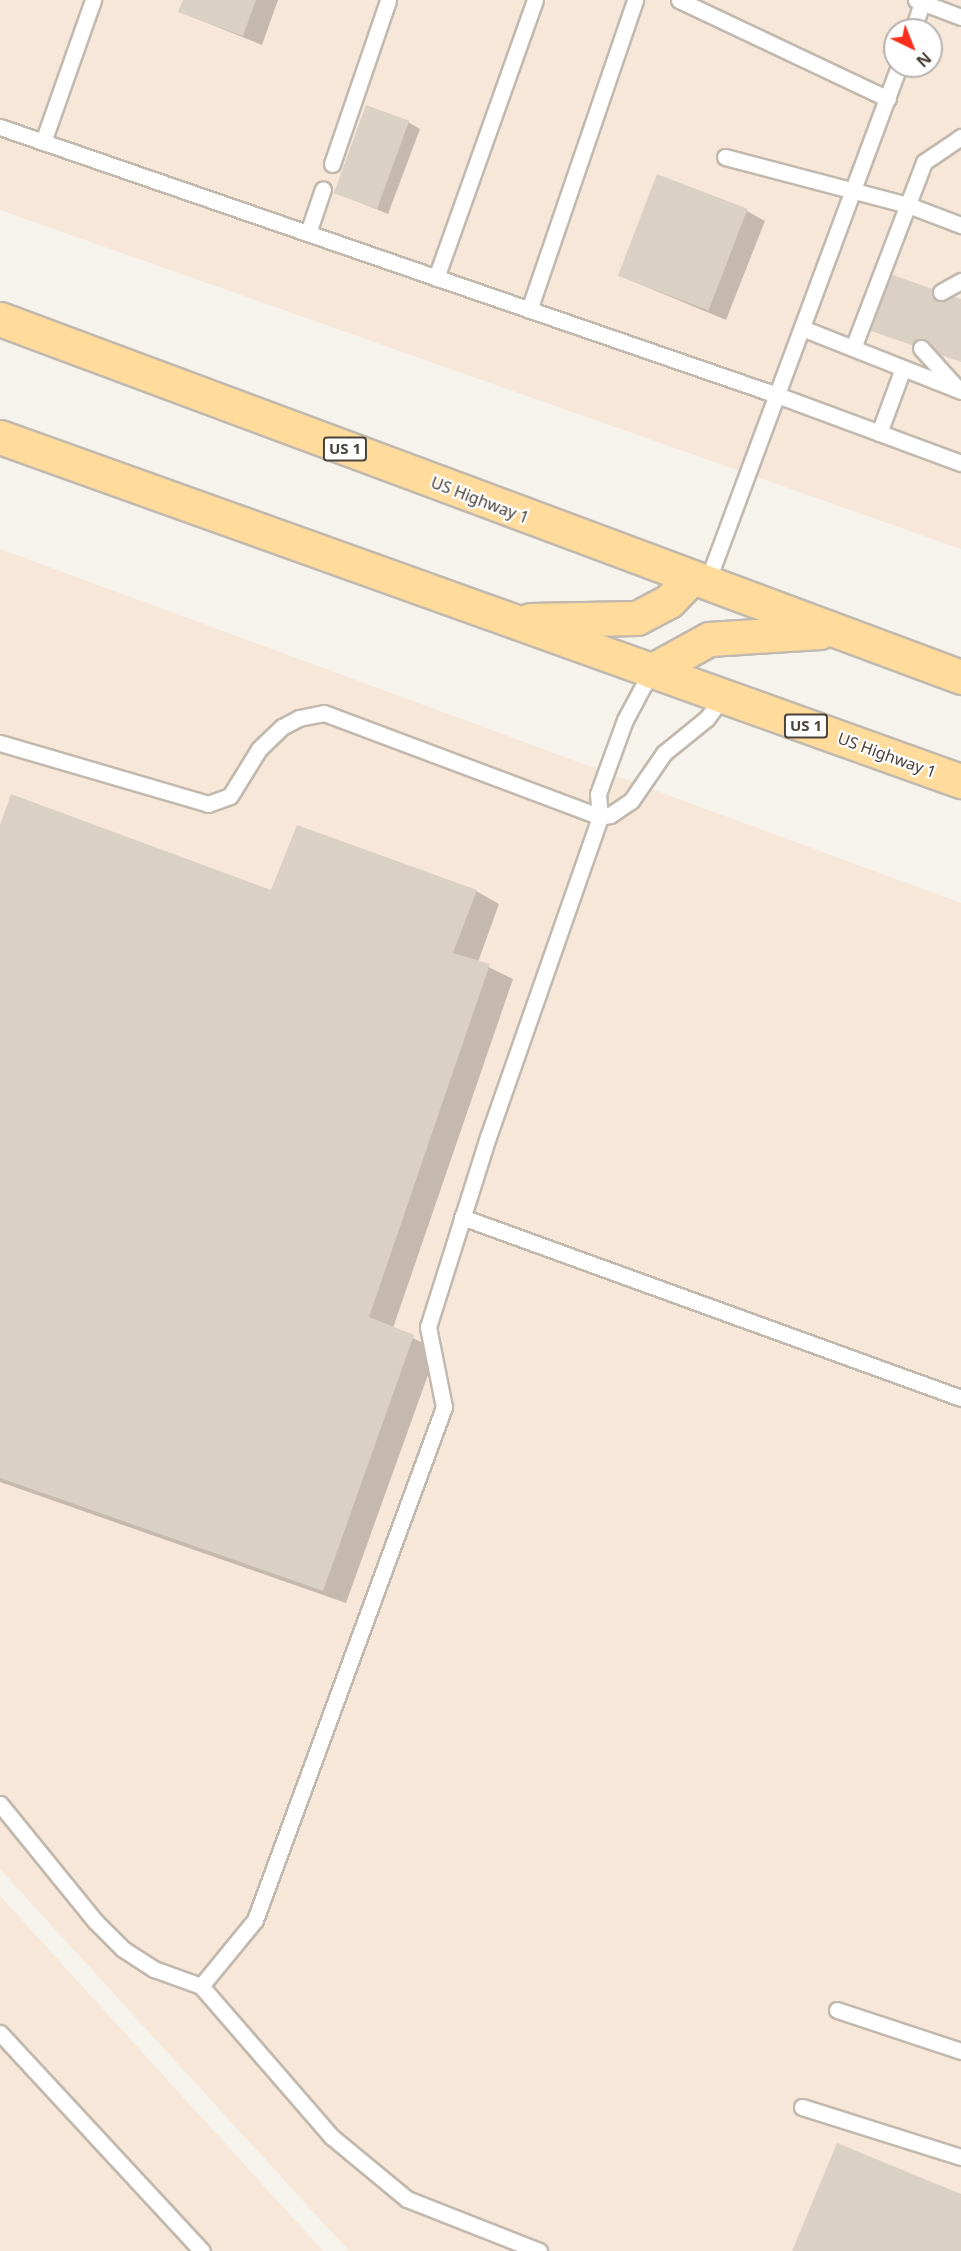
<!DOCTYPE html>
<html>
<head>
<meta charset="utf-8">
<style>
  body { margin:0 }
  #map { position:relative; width:961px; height:2251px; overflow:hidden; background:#f6f2ec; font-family:"Noto Sans",sans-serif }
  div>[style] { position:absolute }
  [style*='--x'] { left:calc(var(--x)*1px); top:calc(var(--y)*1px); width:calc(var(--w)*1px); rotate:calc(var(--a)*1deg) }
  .commercial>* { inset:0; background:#f7e7d8 }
  .shadow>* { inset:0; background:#0003 }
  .building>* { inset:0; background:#dbd0c4; transform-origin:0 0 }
  .roads { filter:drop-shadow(2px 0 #c2b9ae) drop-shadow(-2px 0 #c2b9ae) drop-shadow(0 2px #c2b9ae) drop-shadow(0 -2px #c2b9ae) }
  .lane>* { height:15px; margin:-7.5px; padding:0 7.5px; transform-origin:7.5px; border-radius:7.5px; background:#fff }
  .primary>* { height:33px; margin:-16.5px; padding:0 16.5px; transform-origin:16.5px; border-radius:16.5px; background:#ffdb9c }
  span { translate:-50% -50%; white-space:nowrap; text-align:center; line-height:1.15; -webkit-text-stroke:4.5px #fff; paint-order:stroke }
  .shield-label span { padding:2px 4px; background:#fff; border:2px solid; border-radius:4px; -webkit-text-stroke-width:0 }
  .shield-label { font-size:15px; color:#4b4239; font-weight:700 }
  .street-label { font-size:16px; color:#4b4239 }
  .north { position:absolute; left:883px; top:18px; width:60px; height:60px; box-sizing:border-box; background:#fff; border:2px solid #b7b3b0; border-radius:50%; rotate:137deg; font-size:16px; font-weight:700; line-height:24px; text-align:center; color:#4b4239 }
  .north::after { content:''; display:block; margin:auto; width:21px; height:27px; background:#fb2d1d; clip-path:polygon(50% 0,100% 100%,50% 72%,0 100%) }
</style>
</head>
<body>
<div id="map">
  <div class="commercial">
    <i style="clip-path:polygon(evenodd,0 0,961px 0,961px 549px,0 210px,0 0,895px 30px,931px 30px,931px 66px,895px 66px,895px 30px)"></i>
    <i style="clip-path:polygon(0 549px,961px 903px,961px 2251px,349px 2251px,0 1869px)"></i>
    <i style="clip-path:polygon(0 1896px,323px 2251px,0 2251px)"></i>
  </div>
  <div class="shadow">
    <i style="clip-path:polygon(184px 0,278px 0,262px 45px,180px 12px)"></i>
    <i style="clip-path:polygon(408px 122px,420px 129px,388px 214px,334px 192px)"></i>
    <i style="clip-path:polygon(747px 211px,765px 221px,726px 320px,618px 275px)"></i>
    <i style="clip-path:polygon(0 829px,272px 892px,476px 891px,499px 904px,478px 962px,513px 979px,393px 1328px,437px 1350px,346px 1603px,0 1482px)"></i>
  </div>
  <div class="building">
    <i style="clip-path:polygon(183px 0,256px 0,243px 36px,178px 12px)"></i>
    <i style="left:366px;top:105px;width:46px;height:94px;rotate:20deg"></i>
    <i style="left:657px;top:174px;width:97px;height:109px;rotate:21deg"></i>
    <i style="clip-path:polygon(890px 274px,961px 299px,961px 362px,871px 331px)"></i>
    <i style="clip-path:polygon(11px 794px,271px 890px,297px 825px,477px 890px,453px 953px,490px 964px,369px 1317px,414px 1335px,323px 1591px,0 1478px,0 825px)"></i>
    <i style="clip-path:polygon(837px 2143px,961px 2194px,961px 2251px,792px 2251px)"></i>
  </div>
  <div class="roads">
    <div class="lane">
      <i style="--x:679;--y:0;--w:231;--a:25.3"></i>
      <i style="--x:916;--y:0;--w:48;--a:20.7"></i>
      <i style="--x:913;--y:30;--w:28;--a:-72"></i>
      <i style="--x:0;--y:127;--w:822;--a:19.03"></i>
      <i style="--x:777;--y:395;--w:196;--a:20.3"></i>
      <i style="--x:43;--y:142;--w:151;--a:-70.6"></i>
      <i style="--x:725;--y:157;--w:189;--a:14.7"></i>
      <i style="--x:908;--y:205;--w:57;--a:20.7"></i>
      <i style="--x:332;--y:164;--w:173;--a:-71.1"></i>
      <i style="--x:308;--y:233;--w:46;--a:-71.2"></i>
      <i style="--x:436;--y:278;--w:295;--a:-70.4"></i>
      <i style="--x:941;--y:292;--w:23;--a:-29"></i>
      <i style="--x:529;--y:310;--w:328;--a:-71.1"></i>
      <i style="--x:802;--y:328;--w:171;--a:21.6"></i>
      <i style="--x:853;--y:348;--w:199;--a:-69.1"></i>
      <i style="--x:924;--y:162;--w:45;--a:-34"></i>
      <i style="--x:921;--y:348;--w:54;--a:48"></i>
      <i style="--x:879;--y:433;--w:69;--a:-69.7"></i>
      <i style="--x:706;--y:585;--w:554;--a:-69.6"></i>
      <i style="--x:0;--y:743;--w:217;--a:16.3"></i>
      <i style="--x:208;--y:804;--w:23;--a:-20"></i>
      <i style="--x:230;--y:796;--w:55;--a:-58.3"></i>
      <i style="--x:259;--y:749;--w:32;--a:-44"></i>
      <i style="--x:282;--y:727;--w:19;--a:-28"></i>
      <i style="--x:299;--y:718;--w:25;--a:-11"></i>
      <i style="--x:324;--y:713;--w:295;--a:20.6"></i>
      <i style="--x:600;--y:817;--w:10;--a:-11"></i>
      <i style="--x:610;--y:815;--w:25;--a:-34"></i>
      <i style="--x:631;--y:801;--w:58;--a:-55.5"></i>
      <i style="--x:664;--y:753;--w:55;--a:-39.1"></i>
      <i style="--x:707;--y:718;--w:26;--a:-53"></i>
      <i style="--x:462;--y:1217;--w:531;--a:19.94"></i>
      <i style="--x:0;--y:1804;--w:152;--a:50.9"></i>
      <i style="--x:96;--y:1922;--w:38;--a:45"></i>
      <i style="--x:123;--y:1949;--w:37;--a:33"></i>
      <i style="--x:154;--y:1969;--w:50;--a:19.9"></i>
      <i style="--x:201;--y:1986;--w:200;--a:49.1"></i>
      <i style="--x:332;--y:2137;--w:97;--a:39.6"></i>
      <i style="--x:407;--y:2199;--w:142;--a:21.5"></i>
      <i style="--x:201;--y:1986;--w:85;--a:-50.7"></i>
      <i style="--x:255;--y:1920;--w:547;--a:-69.78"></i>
      <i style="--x:444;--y:1407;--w:82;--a:-101.3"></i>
      <i style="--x:428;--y:1327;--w:199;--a:-72.5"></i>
      <i style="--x:488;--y:1137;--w:339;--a:-70.7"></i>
      <i style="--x:600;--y:817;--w:23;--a:-95"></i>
      <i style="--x:598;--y:794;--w:79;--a:-70"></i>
      <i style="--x:625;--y:720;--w:55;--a:-62"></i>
      <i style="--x:837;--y:2010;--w:131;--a:18.3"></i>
      <i style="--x:0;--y:2033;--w:297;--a:47.2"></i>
      <i style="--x:802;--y:2107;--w:167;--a:17.5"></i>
    </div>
    <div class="primary">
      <i style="--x:0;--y:319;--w:1026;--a:20.43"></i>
      <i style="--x:0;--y:437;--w:1021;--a:19.7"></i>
      <i style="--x:530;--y:620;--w:107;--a:-1.1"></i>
      <i style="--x:637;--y:618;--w:36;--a:-28"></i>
      <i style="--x:669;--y:601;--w:30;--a:-46"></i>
      <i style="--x:651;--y:671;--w:66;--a:-28.9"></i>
      <i style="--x:709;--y:639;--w:111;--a:-3.6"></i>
    </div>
  </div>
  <div class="shield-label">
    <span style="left:345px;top:449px">US 1</span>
    <span style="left:806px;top:726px">US 1</span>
  </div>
  <div class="street-label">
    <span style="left:480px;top:500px;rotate:21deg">US Highway 1</span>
    <span style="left:887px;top:755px;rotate:20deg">US Highway 1</span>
  </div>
  <div class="north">N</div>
</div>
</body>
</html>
